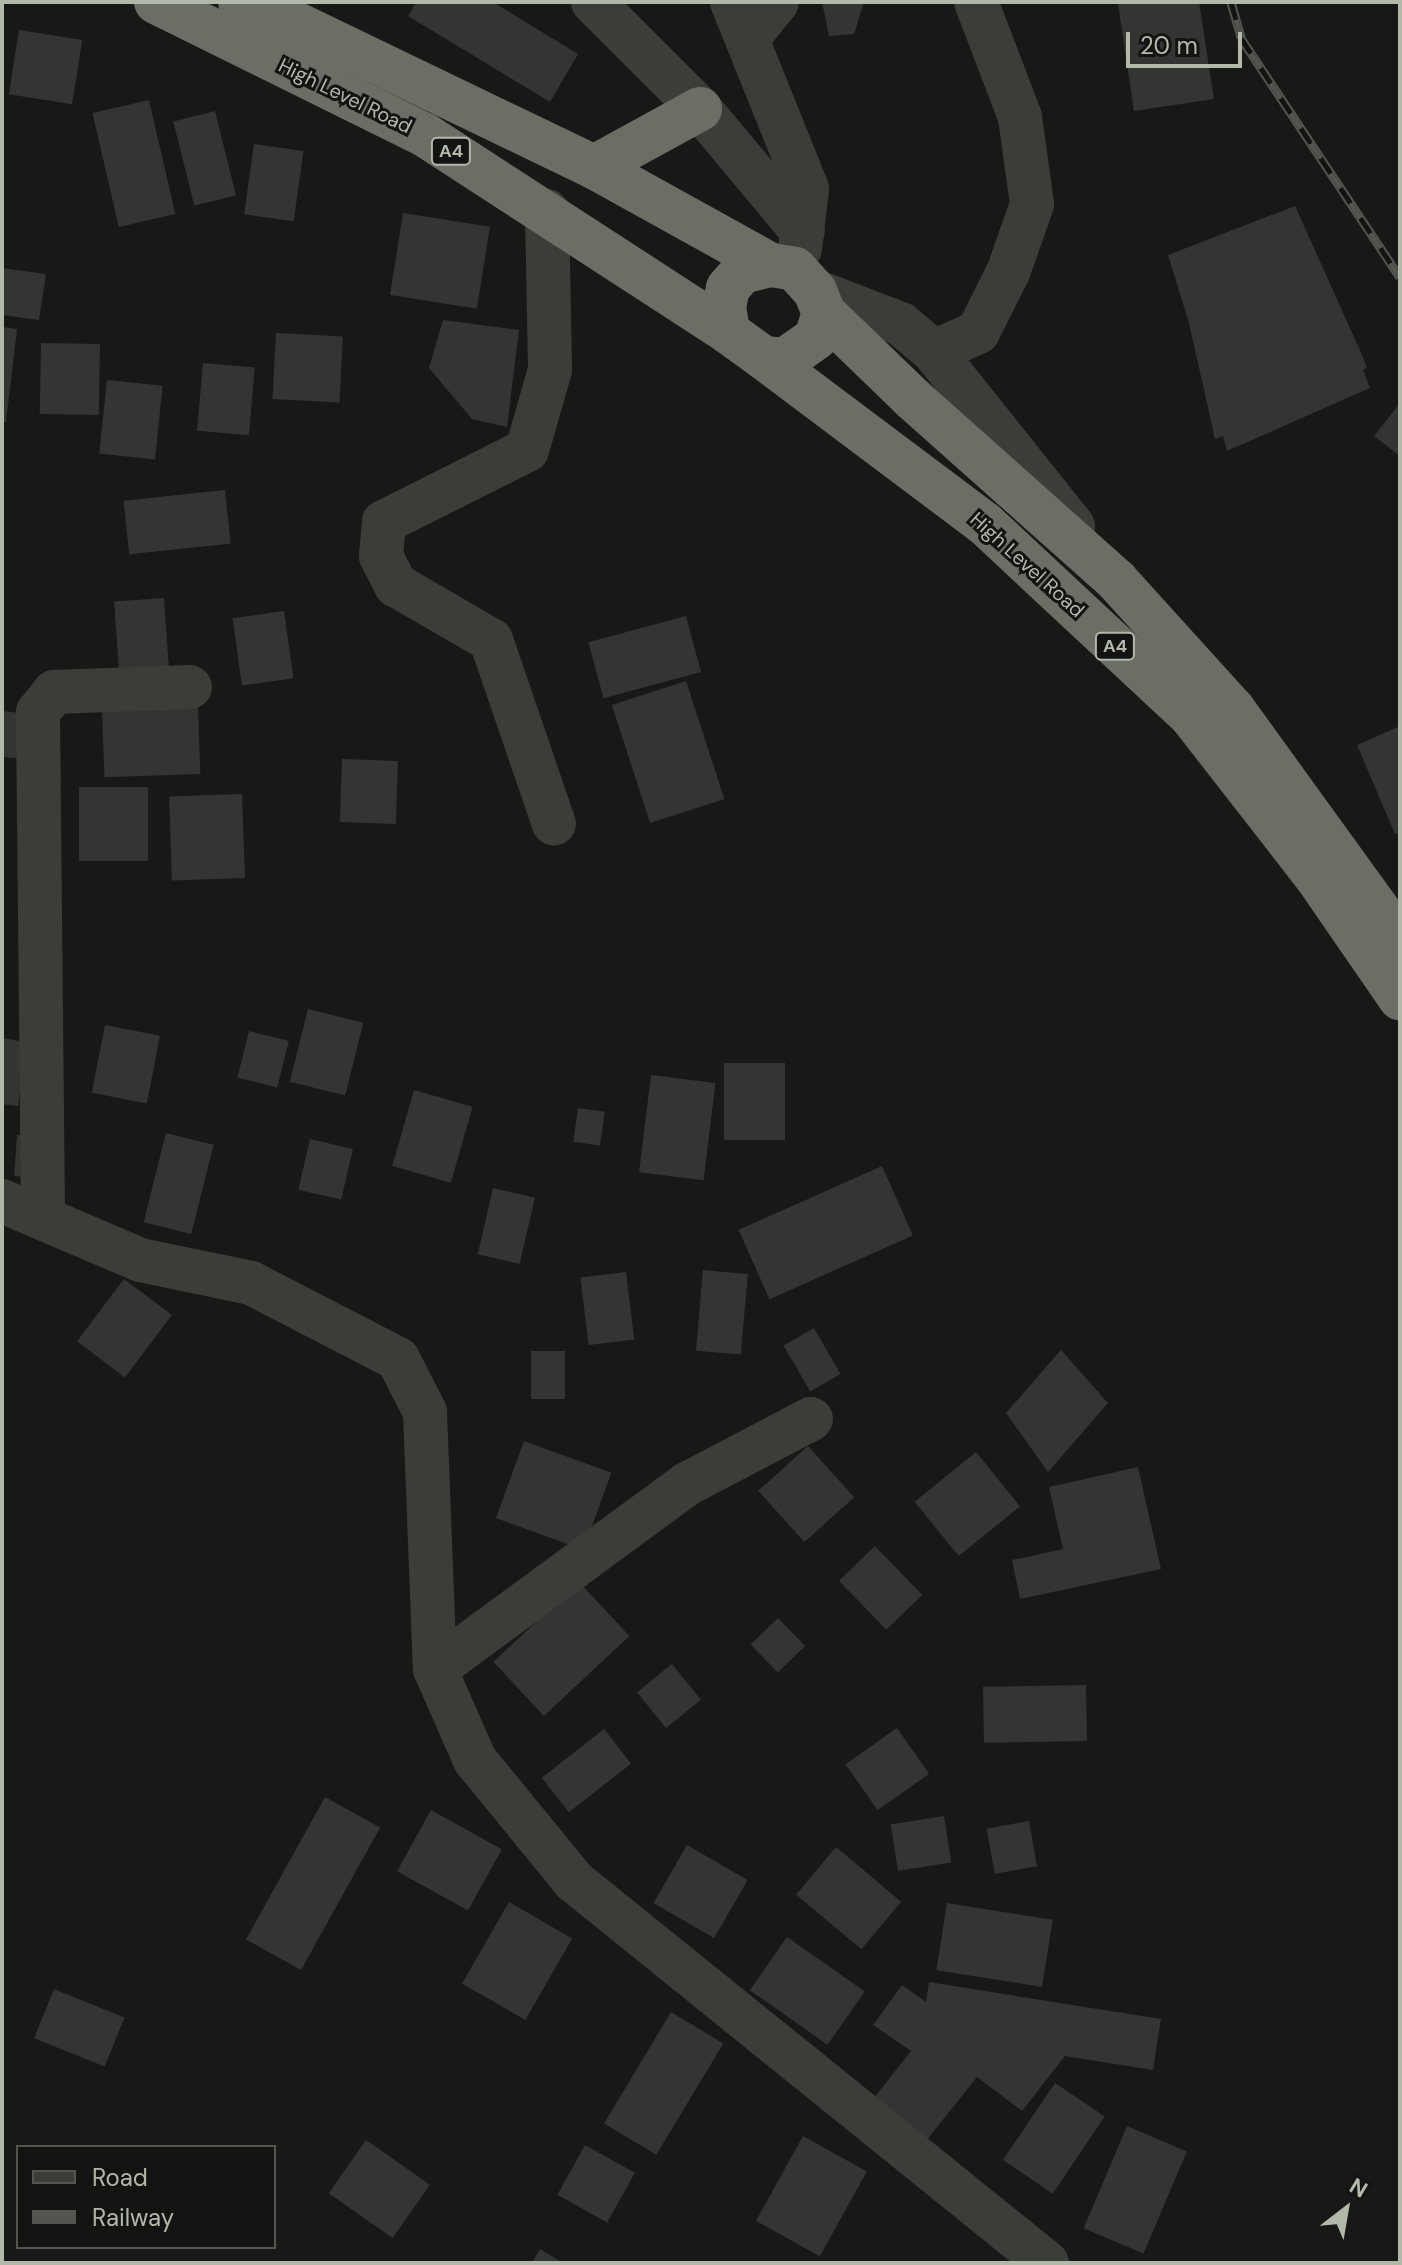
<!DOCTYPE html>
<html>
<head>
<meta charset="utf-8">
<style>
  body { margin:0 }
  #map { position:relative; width:1402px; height:2265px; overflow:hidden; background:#181917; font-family:"DM Sans",sans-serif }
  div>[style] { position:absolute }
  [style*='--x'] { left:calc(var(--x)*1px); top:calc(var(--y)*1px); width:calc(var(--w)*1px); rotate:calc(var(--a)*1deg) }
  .building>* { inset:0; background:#333532; transform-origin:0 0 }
  .minor>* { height:44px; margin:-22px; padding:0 22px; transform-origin:22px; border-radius:22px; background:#3b3e38 }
  .highway>* { height:44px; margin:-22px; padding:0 22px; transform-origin:22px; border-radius:22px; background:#6a6e65 }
  .rail>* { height:9px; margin-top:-4.5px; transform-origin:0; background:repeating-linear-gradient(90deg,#131412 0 18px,#51554e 0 36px); box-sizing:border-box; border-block:2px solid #51554e }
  span { translate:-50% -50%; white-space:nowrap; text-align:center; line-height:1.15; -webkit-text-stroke:6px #131412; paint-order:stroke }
  .shield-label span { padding:2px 6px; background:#131412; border:2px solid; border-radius:6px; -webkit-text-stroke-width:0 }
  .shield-label { font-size:18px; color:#b2b8aa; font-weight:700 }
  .street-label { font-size:20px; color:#b2b8aa }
  .frame { position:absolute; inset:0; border:4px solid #b2b8aa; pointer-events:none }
  .legend { position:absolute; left:16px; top:2145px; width:260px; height:104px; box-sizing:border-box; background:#131412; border:2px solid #53564f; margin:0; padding:10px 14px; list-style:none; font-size:24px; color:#b2b8aa }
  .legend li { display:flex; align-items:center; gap:16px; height:40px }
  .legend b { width:40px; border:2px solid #53564f }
  .north { position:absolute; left:1306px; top:2169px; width:80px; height:80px; -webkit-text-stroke:6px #131412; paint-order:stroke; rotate:31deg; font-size:22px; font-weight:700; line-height:32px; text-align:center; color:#b2b8aa }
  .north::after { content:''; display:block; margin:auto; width:28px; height:36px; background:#b2b8aa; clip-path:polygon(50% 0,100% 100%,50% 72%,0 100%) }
  .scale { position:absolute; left:1126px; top:32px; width:116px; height:36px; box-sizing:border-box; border:4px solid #b2b8aa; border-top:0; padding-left:10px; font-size:24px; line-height:28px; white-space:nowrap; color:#b2b8aa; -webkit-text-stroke:6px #131412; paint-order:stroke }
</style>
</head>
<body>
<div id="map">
  <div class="building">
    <i style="clip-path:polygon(416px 2px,493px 2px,578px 54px,550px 102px,408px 16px)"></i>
    <i style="clip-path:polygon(822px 2px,864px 2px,854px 34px,829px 36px)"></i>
    <i style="clip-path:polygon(1134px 2px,1199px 2px,1214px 99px,1134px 111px,1118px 4px)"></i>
    <i style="left:19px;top:30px;width:64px;height:65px;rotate:9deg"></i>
    <i style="left:149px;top:100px;width:117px;height:58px;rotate:77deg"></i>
    <i style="left:215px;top:111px;width:87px;height:43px;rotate:76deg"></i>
    <i style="left:254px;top:144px;width:50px;height:71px;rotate:8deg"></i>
    <i style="clip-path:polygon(1295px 206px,1363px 357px,1367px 368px,1363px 370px,1370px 388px,1227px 451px,1223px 436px,1215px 439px,1189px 323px,1168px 255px)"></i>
    <i style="left:403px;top:213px;width:88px;height:83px;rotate:9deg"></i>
    <i style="clip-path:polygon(2px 268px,46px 274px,39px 320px,2px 315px)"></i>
    <i style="clip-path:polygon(443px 320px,519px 330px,507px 427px,472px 419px,429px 368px)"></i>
    <i style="clip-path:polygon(2px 327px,17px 329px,6px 422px,2px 422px)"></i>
    <i style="left:276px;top:333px;width:67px;height:66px;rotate:3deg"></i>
    <i style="left:41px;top:343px;width:59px;height:71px;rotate:1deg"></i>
    <i style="left:203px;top:363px;width:52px;height:68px;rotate:5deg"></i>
    <i style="left:107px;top:380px;width:56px;height:74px;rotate:6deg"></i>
    <i style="clip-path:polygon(1400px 403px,1400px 456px,1374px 436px)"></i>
    <i style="left:225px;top:490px;width:54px;height:102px;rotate:84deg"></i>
    <i style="left:164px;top:598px;width:81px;height:50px;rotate:86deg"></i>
    <i style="left:284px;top:611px;width:68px;height:52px;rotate:82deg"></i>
    <i style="left:686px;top:616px;width:58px;height:101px;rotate:75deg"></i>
    <i style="left:686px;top:681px;width:124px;height:78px;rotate:72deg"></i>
    <i style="left:198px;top:707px;width:67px;height:96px;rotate:88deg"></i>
    <i style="clip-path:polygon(2px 711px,30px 714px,25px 759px,2px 757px)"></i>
    <i style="clip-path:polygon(1400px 726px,1400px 832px,1395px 834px,1357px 745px)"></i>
    <i style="left:342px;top:759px;width:56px;height:63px;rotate:2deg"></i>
    <i style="left:79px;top:787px;width:69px;height:74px"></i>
    <i style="left:242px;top:794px;width:84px;height:73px;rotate:88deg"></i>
    <i style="left:308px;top:1009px;width:57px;height:75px;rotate:14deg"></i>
    <i style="left:105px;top:1025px;width:56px;height:69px;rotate:11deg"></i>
    <i style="left:249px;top:1031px;width:41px;height:48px;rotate:14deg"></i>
    <i style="clip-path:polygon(2px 1038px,26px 1042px,18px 1106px,2px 1104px)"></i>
    <i style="left:785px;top:1063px;width:77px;height:61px;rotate:90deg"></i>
    <i style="left:651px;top:1075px;width:65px;height:98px;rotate:7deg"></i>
    <i style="left:414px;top:1090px;width:61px;height:79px;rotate:16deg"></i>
    <i style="left:578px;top:1108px;width:27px;height:34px;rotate:8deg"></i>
    <i style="left:166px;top:1133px;width:49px;height:92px;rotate:14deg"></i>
    <i style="left:17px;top:1135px;width:16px;height:41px;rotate:4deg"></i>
    <i style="left:310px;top:1139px;width:44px;height:52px;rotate:13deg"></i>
    <i style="left:882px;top:1166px;width:76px;height:157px;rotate:66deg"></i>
    <i style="left:493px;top:1188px;width:43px;height:68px;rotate:13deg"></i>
    <i style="left:703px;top:1270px;width:45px;height:81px;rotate:5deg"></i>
    <i style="left:626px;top:1272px;width:68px;height:46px;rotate:83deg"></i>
    <i style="left:124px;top:1279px;width:60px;height:78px;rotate:37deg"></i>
    <i style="left:814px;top:1328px;width:53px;height:35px;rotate:60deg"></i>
    <i style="clip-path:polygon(1061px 1350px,1108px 1403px,1048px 1472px,1006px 1413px)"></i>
    <i style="left:531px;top:1351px;width:34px;height:48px"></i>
    <i style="left:524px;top:1441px;width:93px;height:82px;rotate:20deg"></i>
    <i style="left:808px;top:1446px;width:69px;height:67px;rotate:48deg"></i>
    <i style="left:976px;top:1452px;width:70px;height:79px;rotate:51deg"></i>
    <i style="clip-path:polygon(1138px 1467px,1161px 1569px,1020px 1599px,1012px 1560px,1063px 1549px,1049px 1487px)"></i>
    <i style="left:875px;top:1546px;width:68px;height:50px;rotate:46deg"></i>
    <i style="left:579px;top:1582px;width:74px;height:117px;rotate:47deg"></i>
    <i style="left:778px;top:1618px;width:39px;height:38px;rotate:46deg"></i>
    <i style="left:672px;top:1664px;width:46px;height:45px;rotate:51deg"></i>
    <i style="left:1086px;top:1685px;width:56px;height:103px;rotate:89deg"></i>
    <i style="left:897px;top:1728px;width:56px;height:63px;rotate:55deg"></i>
    <i style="left:604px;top:1729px;width:44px;height:79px;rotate:52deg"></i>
    <i style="left:325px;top:1797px;width:63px;height:163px;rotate:29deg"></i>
    <i style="left:431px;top:1810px;width:81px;height:70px;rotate:29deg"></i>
    <i style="left:944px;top:1816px;width:47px;height:54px;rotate:81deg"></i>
    <i style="left:1029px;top:1821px;width:46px;height:43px;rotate:80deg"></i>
    <i style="left:687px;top:1845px;width:70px;height:67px;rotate:30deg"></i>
    <i style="left:836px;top:1847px;width:85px;height:62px;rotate:40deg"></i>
    <i style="left:509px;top:1902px;width:73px;height:94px;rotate:30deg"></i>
    <i style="left:947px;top:1903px;width:107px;height:68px;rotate:9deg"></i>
    <i style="left:787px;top:1937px;width:95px;height:65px;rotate:35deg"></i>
    <i style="clip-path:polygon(929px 1982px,1161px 2019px,1153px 2070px,1065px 2056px,1022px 2111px,977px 2077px,926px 2141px,873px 2099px,911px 2051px,873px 2025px,902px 1985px,926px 2002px)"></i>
    <i style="left:54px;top:1989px;width:76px;height:53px;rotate:22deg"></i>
    <i style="left:671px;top:2012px;width:61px;height:130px;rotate:31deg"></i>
    <i style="left:1055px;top:2083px;width:60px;height:93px;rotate:34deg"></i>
    <i style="left:1127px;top:2126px;width:65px;height:111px;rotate:23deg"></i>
    <i style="left:803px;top:2136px;width:73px;height:97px;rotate:29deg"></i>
    <i style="left:366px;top:2140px;width:78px;height:65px;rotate:35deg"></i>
    <i style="left:585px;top:2145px;width:57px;height:57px;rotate:29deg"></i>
    <i style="clip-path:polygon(540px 2249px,563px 2263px,532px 2263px)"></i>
  </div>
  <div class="minor">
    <i style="--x:593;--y:2;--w:151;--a:45"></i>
    <i style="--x:700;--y:109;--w:160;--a:50.1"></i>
    <i style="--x:732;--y:2;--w:201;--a:68.1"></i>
    <i style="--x:807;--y:189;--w:60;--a:96.7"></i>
    <i style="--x:748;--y:38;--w:46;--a:-51.1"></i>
    <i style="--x:547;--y:211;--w:159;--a:88.9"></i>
    <i style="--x:550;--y:370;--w:83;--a:106"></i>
    <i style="--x:527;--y:450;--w:160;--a:153.3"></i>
    <i style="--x:384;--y:522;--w:34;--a:95"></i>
    <i style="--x:381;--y:556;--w:33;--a:63"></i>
    <i style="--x:396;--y:585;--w:110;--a:30.1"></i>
    <i style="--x:491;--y:640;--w:194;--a:71.1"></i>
    <i style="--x:815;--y:291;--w:92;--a:21"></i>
    <i style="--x:901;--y:324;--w:43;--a:40.3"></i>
    <i style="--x:934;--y:352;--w:223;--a:51.4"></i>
    <i style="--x:934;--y:352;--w:48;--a:-24.4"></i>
    <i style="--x:978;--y:332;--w:69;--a:-63.4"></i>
    <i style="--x:1009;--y:270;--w:70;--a:-70.8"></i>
    <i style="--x:1032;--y:204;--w:88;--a:-97.9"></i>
    <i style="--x:1020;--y:117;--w:123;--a:-110.9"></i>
    <i style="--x:2;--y:1201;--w:150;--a:23.1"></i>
    <i style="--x:140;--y:1260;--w:113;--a:11.7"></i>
    <i style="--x:251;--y:1283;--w:165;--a:27.3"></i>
    <i style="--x:398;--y:1359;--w:59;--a:63"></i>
    <i style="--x:425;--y:1412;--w:257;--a:87.8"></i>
    <i style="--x:435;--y:1669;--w:99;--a:66.3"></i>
    <i style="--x:475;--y:1760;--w:156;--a:50.7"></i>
    <i style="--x:574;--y:1881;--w:608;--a:38.92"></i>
    <i style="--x:43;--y:1216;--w:504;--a:-90.57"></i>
    <i style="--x:38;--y:712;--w:26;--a:-51"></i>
    <i style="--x:54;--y:692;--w:136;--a:-2.1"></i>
    <i style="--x:435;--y:1669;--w:313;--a:-36.3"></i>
    <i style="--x:687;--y:1484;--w:140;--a:-27.7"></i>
  </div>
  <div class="highway">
    <i style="--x:156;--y:2;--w:300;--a:26.3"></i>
    <i style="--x:425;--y:135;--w:361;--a:33"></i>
    <i style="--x:240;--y:2;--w:34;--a:17"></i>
    <i style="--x:272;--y:12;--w:357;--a:25.7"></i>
    <i style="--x:594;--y:167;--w:202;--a:29"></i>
    <i style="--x:594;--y:167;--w:121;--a:-28.7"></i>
    <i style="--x:771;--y:265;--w:24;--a:9"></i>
    <i style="--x:795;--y:269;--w:30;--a:48"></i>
    <i style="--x:815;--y:291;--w:24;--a:68"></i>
    <i style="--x:824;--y:313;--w:26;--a:108"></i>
    <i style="--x:816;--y:338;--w:39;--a:145"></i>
    <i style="--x:784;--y:360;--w:20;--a:-174"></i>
    <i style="--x:764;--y:358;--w:44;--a:-144.2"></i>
    <i style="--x:728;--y:332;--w:25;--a:-99"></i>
    <i style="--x:724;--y:307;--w:19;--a:-78"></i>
    <i style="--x:728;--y:288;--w:21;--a:-49"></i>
    <i style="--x:742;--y:272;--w:30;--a:-14"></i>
    <i style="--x:824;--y:313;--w:124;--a:44"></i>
    <i style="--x:913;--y:399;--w:273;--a:41.7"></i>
    <i style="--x:1117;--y:581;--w:173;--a:47.8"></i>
    <i style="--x:1233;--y:709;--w:285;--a:54.1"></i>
    <i style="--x:764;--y:358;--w:275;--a:36.9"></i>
    <i style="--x:984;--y:523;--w:283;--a:43"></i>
    <i style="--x:1191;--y:716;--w:202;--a:52.1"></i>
    <i style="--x:1315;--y:875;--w:150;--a:55.4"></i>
  </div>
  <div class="rail">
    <i style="--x:1231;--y:2;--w:37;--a:74"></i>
    <i style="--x:1241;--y:38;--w:287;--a:56.4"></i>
  </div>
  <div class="shield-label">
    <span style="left:451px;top:151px">A4</span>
    <span style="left:1115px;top:646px">A4</span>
  </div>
  <div class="street-label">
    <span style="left:345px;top:96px;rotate:26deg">High Level Road</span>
    <span style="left:1027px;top:565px;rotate:42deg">High Level Road</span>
  </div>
  <div class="frame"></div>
  <ul class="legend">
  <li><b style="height:10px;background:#3b3e38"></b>Road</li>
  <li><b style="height:10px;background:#51554e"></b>Railway</li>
  </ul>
  <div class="north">N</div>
  <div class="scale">20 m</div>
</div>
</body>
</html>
